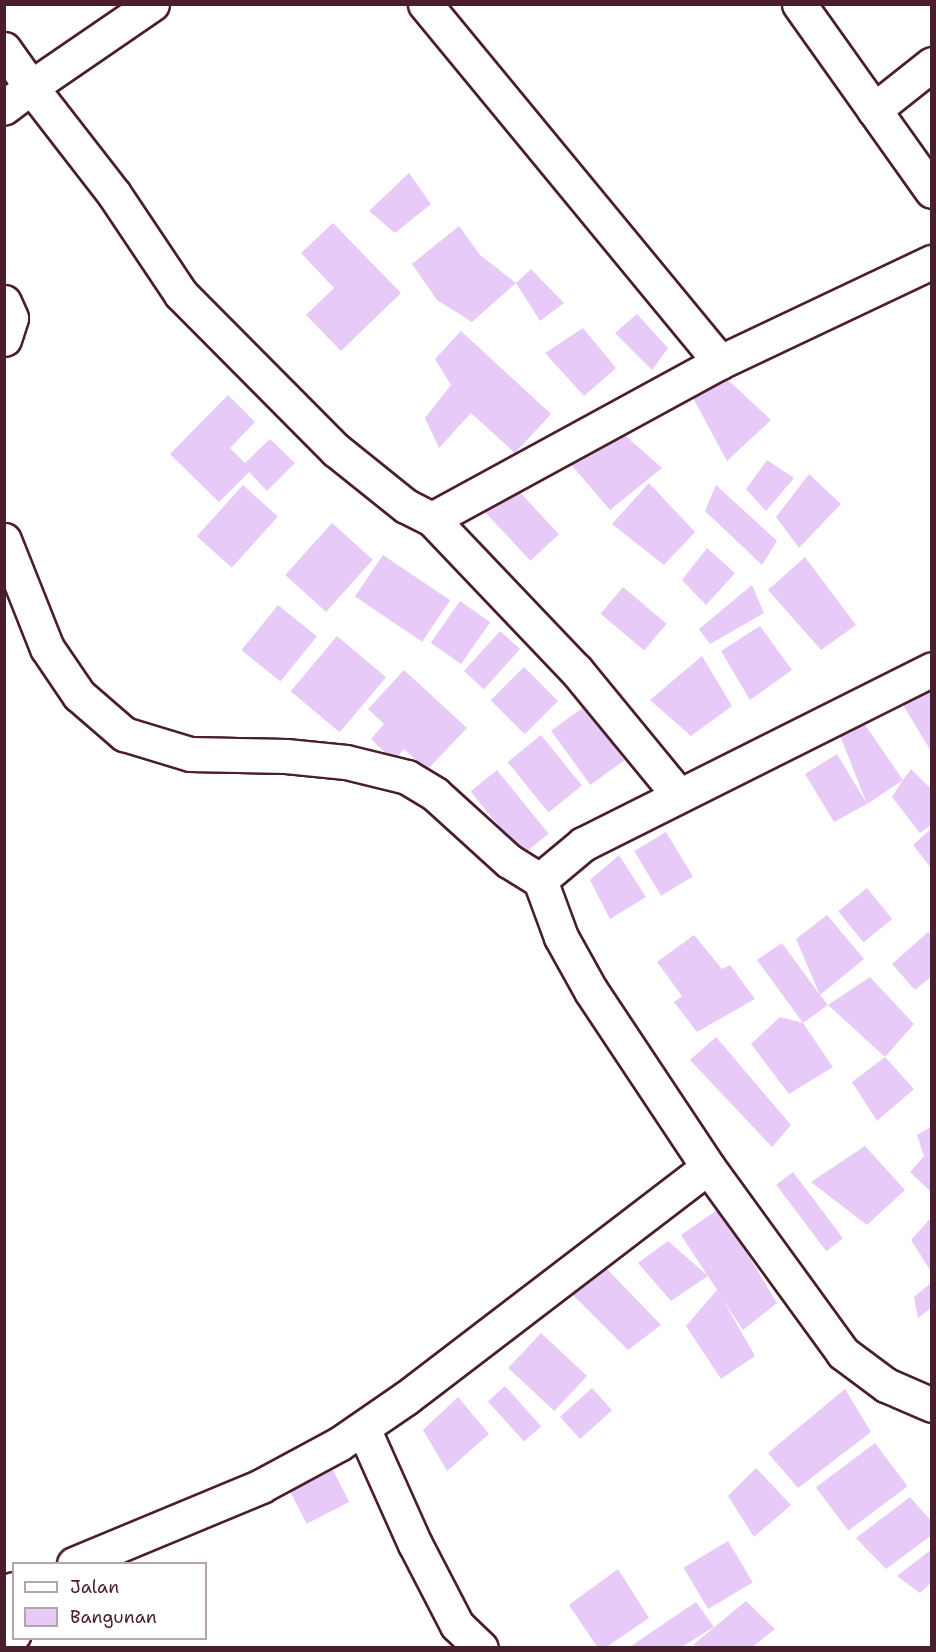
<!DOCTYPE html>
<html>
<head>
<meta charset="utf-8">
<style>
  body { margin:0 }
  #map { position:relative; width:936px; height:1652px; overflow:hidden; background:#fff; font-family:"Shantell Sans",sans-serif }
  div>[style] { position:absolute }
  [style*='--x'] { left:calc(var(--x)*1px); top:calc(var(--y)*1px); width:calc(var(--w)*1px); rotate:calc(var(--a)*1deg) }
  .building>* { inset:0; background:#e7caf8; transform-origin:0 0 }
  .roads { filter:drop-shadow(2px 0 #4a1f2b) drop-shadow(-2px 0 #4a1f2b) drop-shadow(0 2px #4a1f2b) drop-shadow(0 -2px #4a1f2b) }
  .minor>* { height:33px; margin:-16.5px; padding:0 16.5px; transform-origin:16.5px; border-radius:16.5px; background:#fff }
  span { translate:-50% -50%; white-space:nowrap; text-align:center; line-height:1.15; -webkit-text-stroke:4.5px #fff; paint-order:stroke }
  .frame { position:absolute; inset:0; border:6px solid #4a1f2b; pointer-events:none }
  .legend { position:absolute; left:12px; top:1562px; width:195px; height:78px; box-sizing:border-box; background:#fff; border:2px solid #b7a5aa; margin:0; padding:8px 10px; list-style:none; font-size:18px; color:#4a1f2b }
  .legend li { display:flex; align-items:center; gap:12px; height:30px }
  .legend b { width:30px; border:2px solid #b7a5aa }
</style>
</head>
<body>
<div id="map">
  <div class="building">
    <i style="clip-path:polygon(409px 173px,431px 204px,395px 233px,369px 211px)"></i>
    <i style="clip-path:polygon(333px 223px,401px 293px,341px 351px,306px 315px,334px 288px,301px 253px)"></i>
    <i style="clip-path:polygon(459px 226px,480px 255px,516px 283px,472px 322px,437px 300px,412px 264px)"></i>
    <i style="clip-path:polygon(531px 269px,564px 303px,540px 321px,516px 283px)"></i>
    <i style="clip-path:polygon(637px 314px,668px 348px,652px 370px,615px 333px)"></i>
    <i style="clip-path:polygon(583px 328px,616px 368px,584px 396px,545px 353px)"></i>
    <i style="clip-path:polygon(461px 331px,551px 414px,515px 453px,471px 413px,439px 448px,425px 418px,451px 385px,435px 359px)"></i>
    <i style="clip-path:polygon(725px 377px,771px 420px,727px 461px,692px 396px)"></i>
    <i style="clip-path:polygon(228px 395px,255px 422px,230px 448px,245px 463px,270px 439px,295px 463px,267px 491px,249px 472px,219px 502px,170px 454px)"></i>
    <i style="clip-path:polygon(619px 430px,662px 468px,610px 510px,568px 461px)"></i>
    <i style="clip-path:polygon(767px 460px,794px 478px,766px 511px,746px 489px)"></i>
    <i style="clip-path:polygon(809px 474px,841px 504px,799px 548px,776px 517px)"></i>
    <i style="clip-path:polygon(649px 483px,695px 532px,664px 565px,612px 524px)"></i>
    <i style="left:243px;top:485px;width:47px;height:69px;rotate:42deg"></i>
    <i style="clip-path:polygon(716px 485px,777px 541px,762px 565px,705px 511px)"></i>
    <i style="left:514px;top:486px;width:66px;height:39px;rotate:47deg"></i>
    <i style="left:332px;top:523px;width:55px;height:70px;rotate:42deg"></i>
    <i style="clip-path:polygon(707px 548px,735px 573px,706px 605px,682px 580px)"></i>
    <i style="left:383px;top:555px;width:81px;height:50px;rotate:34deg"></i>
    <i style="clip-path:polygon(805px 557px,856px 625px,821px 650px,768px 590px)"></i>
    <i style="clip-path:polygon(752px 585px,764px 613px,710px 644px,699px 629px)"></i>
    <i style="left:623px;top:587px;width:57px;height:35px;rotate:40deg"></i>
    <i style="left:460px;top:601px;width:37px;height:51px;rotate:35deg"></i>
    <i style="left:278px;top:605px;width:50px;height:58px;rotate:39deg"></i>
    <i style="clip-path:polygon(760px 626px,792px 670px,750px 700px,721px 651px)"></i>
    <i style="left:500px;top:631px;width:27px;height:54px;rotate:42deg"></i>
    <i style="left:337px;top:636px;width:64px;height:72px;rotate:40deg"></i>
    <i style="clip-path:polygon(702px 656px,732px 706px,691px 736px,650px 700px)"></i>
    <i style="left:524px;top:667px;width:48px;height:47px;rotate:45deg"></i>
    <i style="clip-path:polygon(404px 670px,467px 728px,427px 770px,404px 749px,394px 761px,371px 739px,384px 724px,368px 709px)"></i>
    <i style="clip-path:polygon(930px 691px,932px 693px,932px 753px,903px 705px)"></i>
    <i style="left:585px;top:706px;width:67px;height:42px;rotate:54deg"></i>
    <i style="clip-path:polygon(863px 722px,903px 780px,911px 769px,932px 790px,932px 824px,920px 833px,892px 797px,903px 780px,867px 804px,834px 822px,805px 774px,837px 754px,867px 804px,839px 733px)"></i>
    <i style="left:541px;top:735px;width:65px;height:43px;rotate:51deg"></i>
    <i style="left:497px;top:770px;width:82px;height:34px;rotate:51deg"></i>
    <i style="clip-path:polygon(932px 828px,932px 869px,913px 845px)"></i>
    <i style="left:666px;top:832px;width:52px;height:37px;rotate:59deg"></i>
    <i style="clip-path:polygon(619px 855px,646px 897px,610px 919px,590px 880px)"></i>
    <i style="left:867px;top:888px;width:40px;height:37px;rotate:51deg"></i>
    <i style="clip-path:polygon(827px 915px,864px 959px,820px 995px,828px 1005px,803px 1023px,757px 960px,782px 943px,820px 995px,796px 939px)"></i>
    <i style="clip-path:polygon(928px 932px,932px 936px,932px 976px,915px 990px,892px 964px)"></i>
    <i style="clip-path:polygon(694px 935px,722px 969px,730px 965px,755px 999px,697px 1032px,674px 1002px,682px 996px,657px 962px)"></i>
    <i style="clip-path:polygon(870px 977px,914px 1024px,885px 1057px,828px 1005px)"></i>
    <i style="clip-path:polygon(780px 1017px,803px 1023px,833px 1067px,789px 1094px,751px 1044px)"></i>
    <i style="clip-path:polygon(716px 1037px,791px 1125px,772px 1147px,690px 1060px)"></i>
    <i style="clip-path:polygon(885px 1057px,914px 1089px,877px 1121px,852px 1082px)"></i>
    <i style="clip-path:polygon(932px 1126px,932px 1193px,910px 1172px,924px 1156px,917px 1135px)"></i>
    <i style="clip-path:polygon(865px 1146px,905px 1190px,867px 1225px,811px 1182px)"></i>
    <i style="left:793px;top:1172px;width:83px;height:21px;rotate:53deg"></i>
    <i style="clip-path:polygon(720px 1208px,777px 1303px,743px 1330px,723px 1300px,755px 1356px,721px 1379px,686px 1326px,717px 1290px,681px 1235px)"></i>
    <i style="clip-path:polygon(929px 1220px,932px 1222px,932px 1273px,911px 1240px)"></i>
    <i style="clip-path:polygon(668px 1241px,708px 1276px,671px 1301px,638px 1263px)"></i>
    <i style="clip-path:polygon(607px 1269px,661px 1325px,628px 1350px,573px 1295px)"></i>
    <i style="clip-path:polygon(932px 1282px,932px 1307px,918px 1318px,914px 1297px)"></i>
    <i style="left:541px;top:1333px;width:63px;height:48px;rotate:43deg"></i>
    <i style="left:505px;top:1386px;width:54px;height:23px;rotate:48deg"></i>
    <i style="left:592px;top:1388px;width:30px;height:43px;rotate:48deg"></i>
    <i style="clip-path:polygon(845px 1389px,871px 1432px,798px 1488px,768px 1453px)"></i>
    <i style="clip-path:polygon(458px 1397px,489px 1434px,447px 1471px,423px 1430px)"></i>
    <i style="left:875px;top:1443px;width:54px;height:74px;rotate:53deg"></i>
    <i style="clip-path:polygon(756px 1468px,791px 1505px,754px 1537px,728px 1496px)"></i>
    <i style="left:333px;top:1470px;width:36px;height:48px;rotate:63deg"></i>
    <i style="clip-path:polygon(910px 1497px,932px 1522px,932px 1535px,886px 1569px,856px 1538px)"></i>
    <i style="left:728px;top:1541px;width:48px;height:52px;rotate:59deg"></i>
    <i style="clip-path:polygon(932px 1549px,932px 1582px,920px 1593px,897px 1576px)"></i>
    <i style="clip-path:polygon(618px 1569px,649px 1618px,605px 1648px,598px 1648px,569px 1605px)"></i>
    <i style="clip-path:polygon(746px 1601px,775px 1629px,751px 1648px,697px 1648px,694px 1644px)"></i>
    <i style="clip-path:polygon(696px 1602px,714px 1627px,680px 1648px,628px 1648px)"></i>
  </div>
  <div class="roads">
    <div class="minor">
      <i style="--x:152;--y:4;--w:147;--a:145.6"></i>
      <i style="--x:31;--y:87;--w:135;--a:52.2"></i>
      <i style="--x:114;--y:194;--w:120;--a:56.2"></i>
      <i style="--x:181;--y:294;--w:220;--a:45.2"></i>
      <i style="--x:336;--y:450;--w:90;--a:38.7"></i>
      <i style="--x:406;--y:506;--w:29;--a:27"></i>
      <i style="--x:432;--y:519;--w:328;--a:-28.6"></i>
      <i style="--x:720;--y:362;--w:234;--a:-25.3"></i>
      <i style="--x:425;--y:4;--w:464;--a:50.5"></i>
      <i style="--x:799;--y:4;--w:229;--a:54.6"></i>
      <i style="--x:4;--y:49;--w:47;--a:54.6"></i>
      <i style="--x:31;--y:87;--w:34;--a:143"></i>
      <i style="--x:874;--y:110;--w:74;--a:-38.4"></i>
      <i style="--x:4;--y:302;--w:17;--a:66"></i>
      <i style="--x:11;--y:318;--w:22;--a:108"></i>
      <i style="--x:432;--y:519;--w:209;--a:46.4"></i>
      <i style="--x:576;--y:670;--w:161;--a:50.6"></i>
      <i style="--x:4;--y:540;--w:116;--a:68.3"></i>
      <i style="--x:47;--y:648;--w:57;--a:55.8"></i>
      <i style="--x:79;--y:695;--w:60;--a:40.9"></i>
      <i style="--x:124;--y:734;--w:69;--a:16.9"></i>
      <i style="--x:190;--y:754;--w:96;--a:1.2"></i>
      <i style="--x:286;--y:756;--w:60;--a:5.7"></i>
      <i style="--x:346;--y:762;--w:63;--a:13.8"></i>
      <i style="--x:407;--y:777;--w:33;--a:31"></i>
      <i style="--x:435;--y:794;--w:100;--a:42.2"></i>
      <i style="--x:509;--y:861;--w:36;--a:32"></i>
      <i style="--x:708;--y:1167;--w:211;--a:-123.6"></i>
      <i style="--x:591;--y:991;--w:62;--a:-119.1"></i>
      <i style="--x:561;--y:937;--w:61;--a:-110.2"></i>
      <i style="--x:540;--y:880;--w:56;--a:-39.9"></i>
      <i style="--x:583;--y:844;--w:390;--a:-26.6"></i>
      <i style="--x:363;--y:1428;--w:127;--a:65.9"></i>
      <i style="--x:415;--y:1544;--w:91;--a:62.6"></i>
      <i style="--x:457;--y:1625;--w:33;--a:44"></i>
      <i style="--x:74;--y:1564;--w:203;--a:-22.6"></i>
      <i style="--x:261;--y:1486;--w:89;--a:-28.3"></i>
      <i style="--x:339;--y:1444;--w:81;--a:-34.5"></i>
      <i style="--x:406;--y:1398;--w:380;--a:-37.4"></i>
      <i style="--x:708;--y:1167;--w:230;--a:54"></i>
      <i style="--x:843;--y:1353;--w:54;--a:36.7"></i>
      <i style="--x:886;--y:1385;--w:50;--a:23.5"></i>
      <i style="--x:4;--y:1593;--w:11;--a:-22"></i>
      <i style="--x:4;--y:1613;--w:23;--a:65"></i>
    </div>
  </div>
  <div class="frame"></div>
  <ul class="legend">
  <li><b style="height:8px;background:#fff"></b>Jalan</li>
  <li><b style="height:16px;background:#e7caf8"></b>Bangunan</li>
  </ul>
</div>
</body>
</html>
